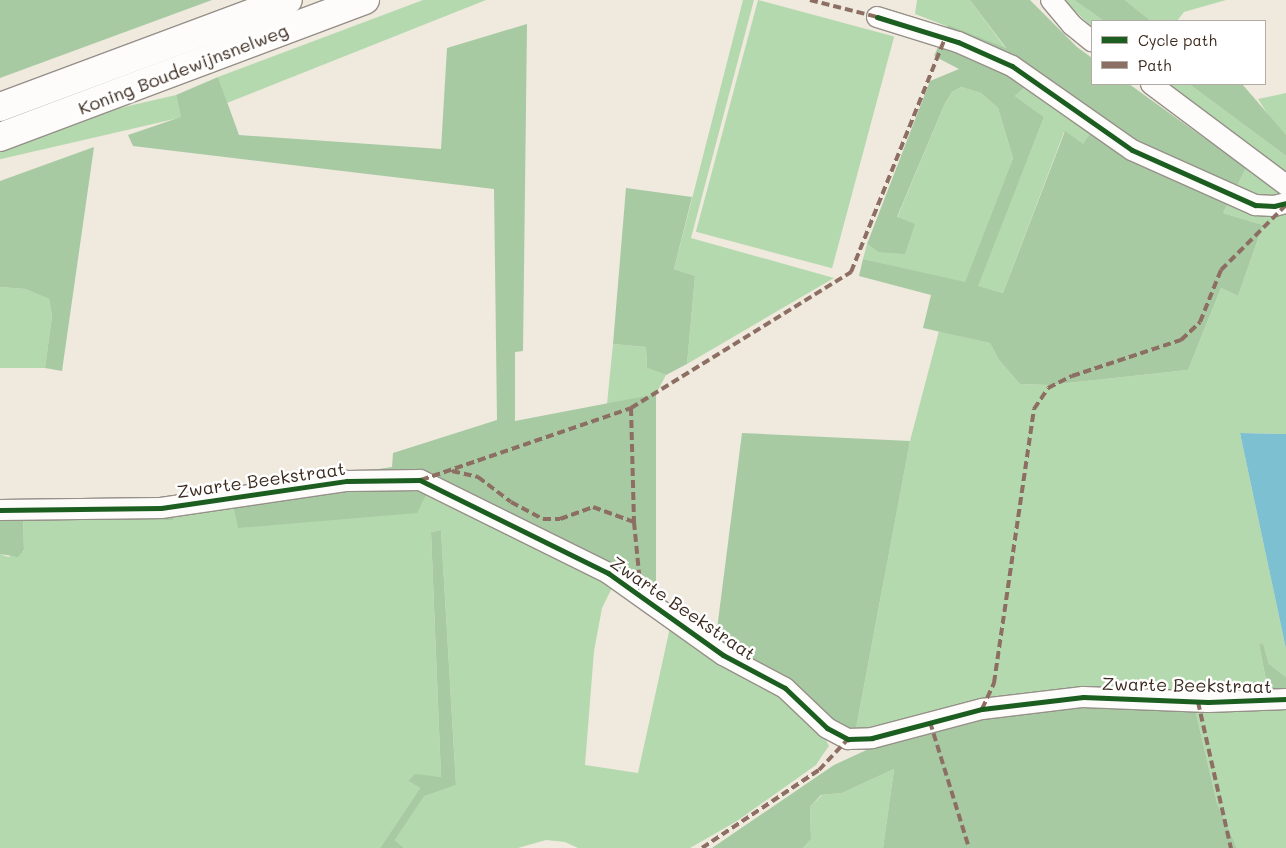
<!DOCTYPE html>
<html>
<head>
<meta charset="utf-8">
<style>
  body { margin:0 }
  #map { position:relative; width:1286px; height:848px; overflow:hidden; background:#efe9de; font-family:Mali,sans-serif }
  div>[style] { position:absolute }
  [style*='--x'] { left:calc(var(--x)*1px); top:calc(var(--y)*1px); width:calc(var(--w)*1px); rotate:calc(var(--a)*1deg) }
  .green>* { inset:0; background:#b5d9ae; transform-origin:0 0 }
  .forest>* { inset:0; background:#a7caa3 }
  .water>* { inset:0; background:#7dc0d1 }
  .roads { filter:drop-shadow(1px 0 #969089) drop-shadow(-1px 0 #969089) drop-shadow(0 1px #969089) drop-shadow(0 -1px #969089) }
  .minor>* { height:20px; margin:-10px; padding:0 10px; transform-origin:10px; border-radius:10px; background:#fdfcfa }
  .highway>* { height:28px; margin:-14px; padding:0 14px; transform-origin:14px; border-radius:14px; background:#fdfcfa }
  .quiet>* { height:4px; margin-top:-2px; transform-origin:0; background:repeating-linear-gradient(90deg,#8d6e63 0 8px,transparent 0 12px) }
  .cycleway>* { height:5px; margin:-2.5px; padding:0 2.5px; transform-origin:2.5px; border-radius:2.5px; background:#1b5e20 }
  span { translate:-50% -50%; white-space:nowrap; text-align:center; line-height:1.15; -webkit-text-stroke:5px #fff; paint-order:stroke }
  .street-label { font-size:18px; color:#3b2a1e }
  .legend { position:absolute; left:1091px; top:20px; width:175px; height:65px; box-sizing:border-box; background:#fff; border:1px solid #b1aaa5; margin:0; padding:6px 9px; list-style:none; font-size:15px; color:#3b2a1e }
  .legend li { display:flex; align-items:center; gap:10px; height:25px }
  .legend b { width:25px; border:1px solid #b1aaa5 }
</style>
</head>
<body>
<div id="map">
  <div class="green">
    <i style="clip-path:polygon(423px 0,486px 0,227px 103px,218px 77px)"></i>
    <i style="clip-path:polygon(743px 0,754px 0,691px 238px,834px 278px,687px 364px,695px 276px,674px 269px)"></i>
    <i style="left:758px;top:0;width:141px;height:240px;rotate:15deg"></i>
    <i style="clip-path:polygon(917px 0,970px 0,1006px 49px,915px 14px)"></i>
    <i style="clip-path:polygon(1063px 0,1074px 0,1104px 21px,1092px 21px,1092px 27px)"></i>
    <i style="clip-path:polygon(1125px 0,1226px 0,1184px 12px,1177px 21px,1151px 21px)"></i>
    <i style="clip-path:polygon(1028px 84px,1092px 131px,1083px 145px,1064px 132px,1003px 293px,977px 286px,1044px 117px,1015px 96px)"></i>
    <i style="clip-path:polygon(1166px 84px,1189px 84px,1286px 156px,1286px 173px)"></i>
    <i style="clip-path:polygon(961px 87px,981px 93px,998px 108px,1013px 158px,965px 283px,863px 259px,867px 244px,878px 252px,897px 218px,945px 103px,952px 92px)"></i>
    <i style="clip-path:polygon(1286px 93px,1286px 135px,1276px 127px,1258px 99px)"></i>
    <i style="left:176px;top:95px;width:23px;height:187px;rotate:77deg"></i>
    <i style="clip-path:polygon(1246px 168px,1286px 197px,1286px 434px,1240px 433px,1286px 649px,1286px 677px,1269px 664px,1263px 643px,1259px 644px,1269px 695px,855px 734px,910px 441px,939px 331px,990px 343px,999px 360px,1020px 384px,1049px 385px,1188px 370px,1221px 288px,1238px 296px,1263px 225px,1223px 213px)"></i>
    <i style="clip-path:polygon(0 287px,25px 289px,49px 299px,52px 316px,45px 368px,0 368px)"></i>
    <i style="clip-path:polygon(613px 344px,646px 347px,647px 368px,666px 375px,656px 394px,607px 404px)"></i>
    <i style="clip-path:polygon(429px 489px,615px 582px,602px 608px,594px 651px,585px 765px,638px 773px,671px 623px,768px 684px,823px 734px,829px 746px,824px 753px,816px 765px,737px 821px,690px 848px,578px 848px,565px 842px,546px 840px,518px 848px,404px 848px,395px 840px,424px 795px,456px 785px,441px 530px,431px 532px,441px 777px,415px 775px,408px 781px,420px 788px,380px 848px,0 848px,0 554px,8px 557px,24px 551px,23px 520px,173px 520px,174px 511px,234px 507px,238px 527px)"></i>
    <i style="clip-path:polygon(1286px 705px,1286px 848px,1237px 848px,1217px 803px,1195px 709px)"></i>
    <i style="clip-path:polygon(894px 769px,883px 848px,803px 848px,811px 839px,810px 807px,822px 795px,842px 793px)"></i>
  </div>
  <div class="forest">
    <i style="clip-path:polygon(0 0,212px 0,0 78px)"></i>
    <i style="clip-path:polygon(evenodd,970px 0,1030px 0,1077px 47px,1092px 58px,1092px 84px,1129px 84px,1246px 168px,1223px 213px,1263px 225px,1238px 296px,1221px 288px,1188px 370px,1049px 385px,1020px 384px,999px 360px,990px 343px,923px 328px,931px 295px,859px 276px,863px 259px,965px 282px,1013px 158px,998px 108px,981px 93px,961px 87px,952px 92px,945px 103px,897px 217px,915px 224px,905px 254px,878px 252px,867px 244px,930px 81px,959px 69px,934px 56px,948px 25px,1006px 48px,970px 0,1038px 75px,1092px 131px,1083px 144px,1065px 131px,1003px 293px,978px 286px,1044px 117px,1015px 96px,1038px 75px)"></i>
    <i style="clip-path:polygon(1074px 0,1125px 0,1151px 21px,1104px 21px)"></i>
    <i style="clip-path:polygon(527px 24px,523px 351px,515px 352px,515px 421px,656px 394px,656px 600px,429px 489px,417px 513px,238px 528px,230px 491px,392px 467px,393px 453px,497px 420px,494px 189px,133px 146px,128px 135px,181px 117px,176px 95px,218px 77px,239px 135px,441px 149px,447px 48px)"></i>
    <i style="clip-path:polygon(1189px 84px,1242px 84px,1286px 135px,1286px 156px)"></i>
    <i style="clip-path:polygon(94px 147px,62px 371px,45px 368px,52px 316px,49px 299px,25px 289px,0 287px,0 181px)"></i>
    <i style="clip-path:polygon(626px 188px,692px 197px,674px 269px,695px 276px,687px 364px,666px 375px,647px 368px,646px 347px,613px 344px)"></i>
    <i style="clip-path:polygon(742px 433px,910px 441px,855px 734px,839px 730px,715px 645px)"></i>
    <i style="clip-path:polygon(176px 501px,173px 520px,23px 520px,24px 550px,18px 557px,0 554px,0 518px)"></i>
    <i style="clip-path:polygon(441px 530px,456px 785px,424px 796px,395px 840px,404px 848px,380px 848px,420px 788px,408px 781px,415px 774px,441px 777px,431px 532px)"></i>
    <i style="clip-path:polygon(1263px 643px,1269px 664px,1286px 677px,1286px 693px,1269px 695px,1259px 644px)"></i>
    <i style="clip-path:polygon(1107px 704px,1195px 709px,1217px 803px,1237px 848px,883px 848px,894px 769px,842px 793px,821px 795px,810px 807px,811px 839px,803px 848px,712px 848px,834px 765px,899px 735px,986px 716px)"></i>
  </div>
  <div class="water">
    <i style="clip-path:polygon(1240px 433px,1286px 434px,1286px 649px)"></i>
  </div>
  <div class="roads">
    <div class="minor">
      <i style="--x:1051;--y:0;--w:33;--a:50"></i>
      <i style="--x:1072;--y:25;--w:26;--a:39"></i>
      <i style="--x:877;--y:17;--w:85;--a:17.2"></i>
      <i style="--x:958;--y:42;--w:59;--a:24"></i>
      <i style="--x:1012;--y:66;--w:146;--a:35"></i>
      <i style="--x:1132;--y:150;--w:135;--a:24.1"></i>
      <i style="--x:1255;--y:205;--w:19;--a:3"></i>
      <i style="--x:1274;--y:206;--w:12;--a:-14"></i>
      <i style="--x:1151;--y:84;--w:169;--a:36.8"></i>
      <i style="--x:0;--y:510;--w:161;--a:-0.7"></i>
      <i style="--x:161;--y:508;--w:188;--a:-8.3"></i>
      <i style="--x:347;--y:481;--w:73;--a:-0.8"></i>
      <i style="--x:420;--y:480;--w:210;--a:26.3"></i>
      <i style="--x:608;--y:573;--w:141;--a:35.5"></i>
      <i style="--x:723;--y:655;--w:70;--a:28"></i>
      <i style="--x:785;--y:688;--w:58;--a:43.6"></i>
      <i style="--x:827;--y:728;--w:24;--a:28"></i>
      <i style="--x:848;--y:739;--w:24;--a:-2"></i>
      <i style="--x:872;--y:738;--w:114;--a:-14.8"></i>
      <i style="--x:982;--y:709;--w:102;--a:-6.8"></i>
      <i style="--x:1083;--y:697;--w:125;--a:2.3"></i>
      <i style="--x:1208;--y:702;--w:78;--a:-2.2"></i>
    </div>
    <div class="highway">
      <i style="--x:0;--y:107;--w:307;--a:-20.4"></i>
      <i style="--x:0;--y:137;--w:390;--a:-20.6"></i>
    </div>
  </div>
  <div class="quiet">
    <i style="--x:810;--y:0;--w:69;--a:14.2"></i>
    <i style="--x:631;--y:408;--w:114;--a:88.5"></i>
    <i style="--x:634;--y:522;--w:72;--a:84.4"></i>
    <i style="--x:452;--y:471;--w:27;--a:13"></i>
    <i style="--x:478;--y:477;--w:41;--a:37.1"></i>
    <i style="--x:511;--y:502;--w:36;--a:28"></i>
    <i style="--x:543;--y:519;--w:17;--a:0"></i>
    <i style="--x:560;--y:519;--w:35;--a:-20"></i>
    <i style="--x:593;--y:507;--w:44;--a:20.1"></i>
    <i style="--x:421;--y:480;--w:222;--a:-18.9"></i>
    <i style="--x:631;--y:408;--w:259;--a:-31.7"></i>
    <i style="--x:851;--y:272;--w:252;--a:-68.1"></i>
    <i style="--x:1198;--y:702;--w:150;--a:77.3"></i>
    <i style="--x:982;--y:709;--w:29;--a:-65"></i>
    <i style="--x:994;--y:683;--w:277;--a:-81.7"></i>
    <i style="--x:1034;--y:409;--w:25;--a:-56"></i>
    <i style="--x:1048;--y:388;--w:27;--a:-27"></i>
    <i style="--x:1072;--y:376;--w:115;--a:-18.3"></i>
    <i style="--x:1181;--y:340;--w:26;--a:-43"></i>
    <i style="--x:1200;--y:322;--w:56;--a:-68"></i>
    <i style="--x:1221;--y:270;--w:92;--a:-45"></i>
    <i style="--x:930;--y:722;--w:132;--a:72.8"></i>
    <i style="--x:702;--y:848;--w:141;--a:-33.7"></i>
    <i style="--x:819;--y:770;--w:42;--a:-46.9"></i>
  </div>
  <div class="cycleway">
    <i style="--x:877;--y:17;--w:85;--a:17.2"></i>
    <i style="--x:958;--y:42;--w:59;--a:24"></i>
    <i style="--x:1012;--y:66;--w:146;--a:35"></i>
    <i style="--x:1132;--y:150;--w:135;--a:24.1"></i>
    <i style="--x:1255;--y:205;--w:19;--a:3"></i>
    <i style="--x:1274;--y:206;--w:12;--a:-14"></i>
    <i style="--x:0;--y:510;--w:161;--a:-0.7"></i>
    <i style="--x:161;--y:508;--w:188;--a:-8.3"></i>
    <i style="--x:347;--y:481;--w:73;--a:-0.8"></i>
    <i style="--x:420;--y:480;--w:210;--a:26.3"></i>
    <i style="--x:608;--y:573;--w:141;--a:35.5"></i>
    <i style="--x:723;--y:655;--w:70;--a:28"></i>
    <i style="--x:785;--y:688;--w:58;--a:43.6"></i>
    <i style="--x:827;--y:728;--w:24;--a:28"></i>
    <i style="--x:848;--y:739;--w:24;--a:-2"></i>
    <i style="--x:872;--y:738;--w:114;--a:-14.8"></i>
    <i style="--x:982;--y:709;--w:102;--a:-6.8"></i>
    <i style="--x:1083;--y:697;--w:125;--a:2.3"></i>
    <i style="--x:1208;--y:702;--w:78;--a:-2.2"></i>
  </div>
  <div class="street-label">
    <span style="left:183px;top:69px;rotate:-21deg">Koning Boudewijnsnelweg</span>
    <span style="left:261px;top:480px;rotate:-8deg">Zwarte Beekstraat</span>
    <span style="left:683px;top:608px;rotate:34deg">Zwarte Beekstraat</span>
    <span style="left:1187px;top:685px;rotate:1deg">Zwarte Beekstraat</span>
  </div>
  <ul class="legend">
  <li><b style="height:6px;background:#1b5e20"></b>Cycle path</li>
  <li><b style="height:6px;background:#8d6e63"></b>Path</li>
  </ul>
</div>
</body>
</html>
